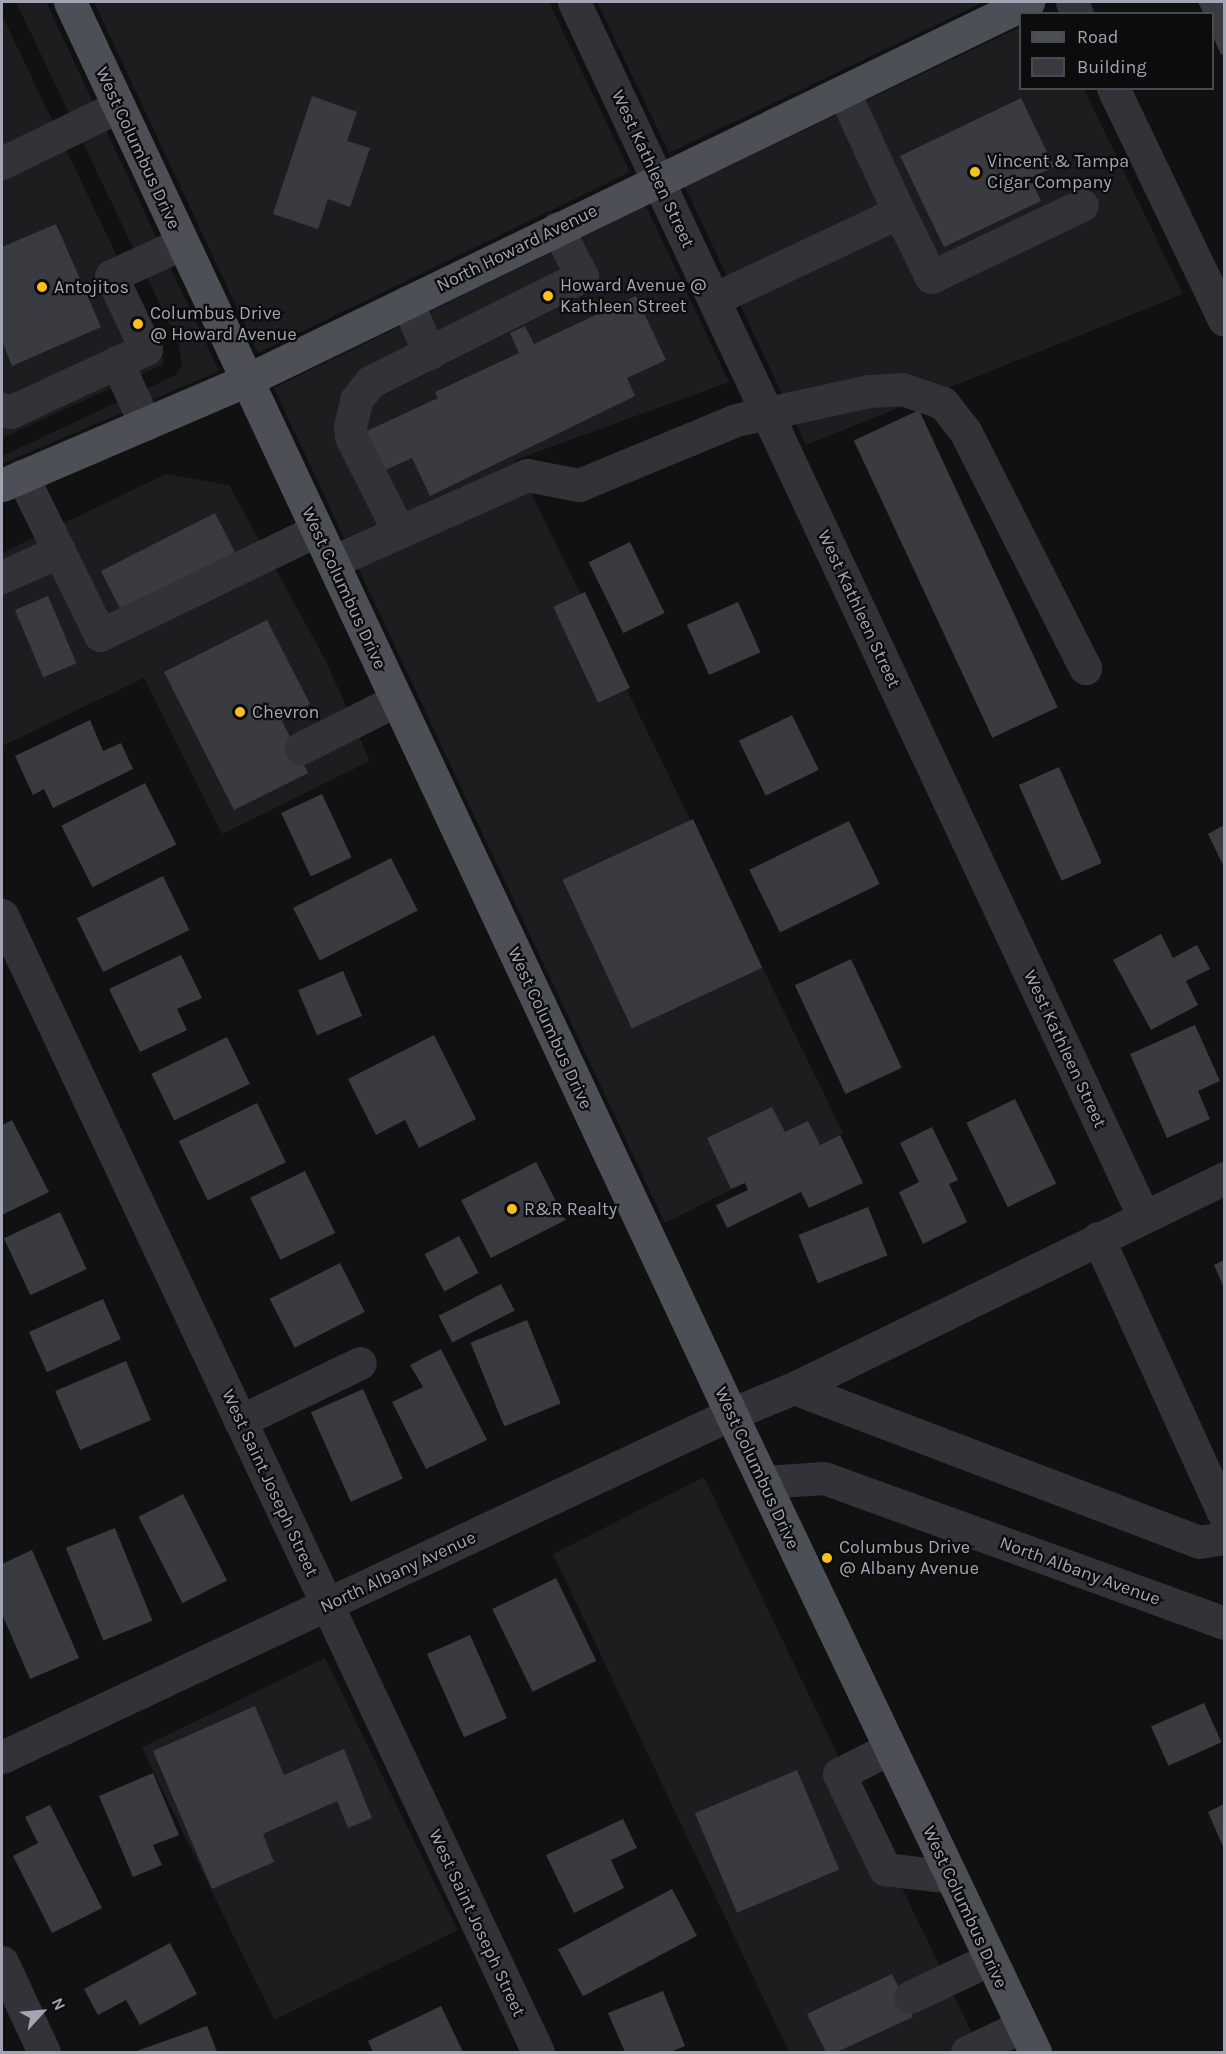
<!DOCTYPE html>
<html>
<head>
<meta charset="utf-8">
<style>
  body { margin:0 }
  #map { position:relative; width:1226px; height:2054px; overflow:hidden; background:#111112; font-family:Karla,sans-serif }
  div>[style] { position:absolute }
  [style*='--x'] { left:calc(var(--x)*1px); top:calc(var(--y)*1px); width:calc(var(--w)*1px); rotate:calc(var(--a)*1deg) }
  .built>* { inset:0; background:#1d1d1f; transform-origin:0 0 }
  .building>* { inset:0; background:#3a3b40; transform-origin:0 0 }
  .minor>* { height:33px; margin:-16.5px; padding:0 16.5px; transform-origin:16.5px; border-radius:16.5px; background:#323238 }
  .major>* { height:33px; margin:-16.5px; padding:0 16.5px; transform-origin:16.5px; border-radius:16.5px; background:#4d4f57 }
  .dots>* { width:16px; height:16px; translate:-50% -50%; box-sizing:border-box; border:3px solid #0c0c0d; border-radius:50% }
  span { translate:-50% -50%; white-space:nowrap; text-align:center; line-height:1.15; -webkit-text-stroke:4.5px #0c0c0d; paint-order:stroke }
  .street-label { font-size:18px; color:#a1a6b4 }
  .poi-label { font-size:18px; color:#a1a6b4 }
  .left { translate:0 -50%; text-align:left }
  .frame { position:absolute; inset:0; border:3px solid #a1a6b4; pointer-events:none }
  .legend { position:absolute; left:1019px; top:12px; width:195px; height:78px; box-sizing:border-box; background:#0c0c0d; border:2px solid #484a50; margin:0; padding:8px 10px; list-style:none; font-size:18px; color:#a1a6b4 }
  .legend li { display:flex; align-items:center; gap:12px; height:30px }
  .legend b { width:30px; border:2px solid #484a50 }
  .north { position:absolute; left:12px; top:1982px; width:60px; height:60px; -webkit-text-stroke:4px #0c0c0d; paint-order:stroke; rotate:64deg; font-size:16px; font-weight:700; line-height:24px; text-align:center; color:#a1a6b4 }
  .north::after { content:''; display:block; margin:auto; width:21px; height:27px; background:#a1a6b4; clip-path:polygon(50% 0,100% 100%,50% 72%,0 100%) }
</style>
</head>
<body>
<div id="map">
  <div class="built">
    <i style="clip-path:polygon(16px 2px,46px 2px,219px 371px,2px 464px,2px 456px,176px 375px,182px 365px,178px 342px)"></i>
    <i style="clip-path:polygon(94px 2px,549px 2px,630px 172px,258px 353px)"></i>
    <i style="clip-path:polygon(597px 2px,984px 2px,669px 153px)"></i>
    <i style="clip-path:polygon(2px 15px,161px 349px,164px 364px,2px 438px)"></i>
    <i style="clip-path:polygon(1020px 27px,1020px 88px,1084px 89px,1183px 294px,806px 445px,685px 187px)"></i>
    <i style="clip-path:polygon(646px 206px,729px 382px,515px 460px,843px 1133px,665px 1223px,274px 388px)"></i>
    <i style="clip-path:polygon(166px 474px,229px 485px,325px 659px,370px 761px,222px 834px,144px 678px,2px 746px,2px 553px)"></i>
    <i style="clip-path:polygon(704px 1477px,981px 2052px,789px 2052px,553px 1554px)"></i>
    <i style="left:325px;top:1658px;width:303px;height:204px;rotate:64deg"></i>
  </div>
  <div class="building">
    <i style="clip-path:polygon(1198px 2px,1224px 2px,1224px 53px,1221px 55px,1212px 34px,1212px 14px,1204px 14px)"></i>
    <i style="clip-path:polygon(312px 96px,357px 112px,347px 141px,370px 148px,350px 207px,328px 199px,318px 229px,273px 214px)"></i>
    <i style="clip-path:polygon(1021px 98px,1054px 167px,1030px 178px,1041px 201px,944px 247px,900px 156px)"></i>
    <i style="clip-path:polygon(56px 224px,101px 327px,12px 366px,2px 341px,2px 247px)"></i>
    <i style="clip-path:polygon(636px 296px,666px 360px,627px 378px,635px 396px,430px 496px,412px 458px,374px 475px,356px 436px,438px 398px,435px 392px,519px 353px,510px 333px,525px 326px,534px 344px)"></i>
    <i style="left:919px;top:410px;width:328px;height:72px;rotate:65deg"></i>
    <i style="left:215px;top:513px;width:44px;height:128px;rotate:63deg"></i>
    <i style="left:630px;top:542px;width:79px;height:46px;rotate:64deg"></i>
    <i style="left:585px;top:592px;width:106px;height:35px;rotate:65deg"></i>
    <i style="left:48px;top:596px;width:73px;height:36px;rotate:67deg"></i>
    <i style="left:738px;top:602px;width:55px;height:56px;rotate:66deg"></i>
    <i style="clip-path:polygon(267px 620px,310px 704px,281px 719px,308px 773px,234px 810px,164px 672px)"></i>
    <i style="left:792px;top:715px;width:61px;height:59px;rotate:64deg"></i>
    <i style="clip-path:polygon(90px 720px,103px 751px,121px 743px,133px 769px,53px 808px,44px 789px,33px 795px,15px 756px)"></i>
    <i style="left:1059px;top:767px;width:105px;height:44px;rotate:66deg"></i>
    <i style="left:145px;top:783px;width:69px;height:94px;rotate:63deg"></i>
    <i style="left:322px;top:794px;width:70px;height:45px;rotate:65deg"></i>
    <i style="left:693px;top:819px;width:164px;height:144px;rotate:65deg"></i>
    <i style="left:849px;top:821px;width:70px;height:111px;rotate:64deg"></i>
    <i style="clip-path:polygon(1224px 825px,1224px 867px,1208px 834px)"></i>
    <i style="left:391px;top:858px;width:59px;height:110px;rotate:63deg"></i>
    <i style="left:163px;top:876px;width:60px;height:96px;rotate:64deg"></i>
    <i style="clip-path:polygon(1161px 934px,1173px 958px,1197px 945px,1210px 969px,1186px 981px,1198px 1005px,1151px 1030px,1113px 960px)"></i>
    <i style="clip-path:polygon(181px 955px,202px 998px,177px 1009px,187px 1030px,140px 1052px,109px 989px)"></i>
    <i style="left:851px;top:959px;width:120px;height:62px;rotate:65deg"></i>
    <i style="left:343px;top:971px;width:49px;height:49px;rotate:67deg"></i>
    <i style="clip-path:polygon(1195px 1025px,1220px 1081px,1198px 1091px,1210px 1119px,1167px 1138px,1130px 1054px)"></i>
    <i style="clip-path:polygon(434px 1035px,476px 1119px,419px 1148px,405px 1120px,376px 1135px,348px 1079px)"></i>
    <i style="left:227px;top:1037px;width:52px;height:84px;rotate:64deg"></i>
    <i style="left:1015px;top:1099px;width:94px;height:54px;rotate:64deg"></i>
    <i style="left:257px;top:1103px;width:66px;height:87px;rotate:64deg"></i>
    <i style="clip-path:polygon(772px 1107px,785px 1132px,808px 1121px,820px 1145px,840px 1135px,863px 1183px,809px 1208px,801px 1192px,727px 1228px,716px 1205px,748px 1190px,745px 1183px,731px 1189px,707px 1138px)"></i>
    <i style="clip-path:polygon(12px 1120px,49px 1192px,2px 1215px,2px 1125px)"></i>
    <i style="clip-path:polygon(932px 1127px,958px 1180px,949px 1184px,967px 1222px,923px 1244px,899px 1192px,919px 1182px,900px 1143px)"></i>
    <i style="left:536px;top:1162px;width:65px;height:84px;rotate:63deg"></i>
    <i style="left:305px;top:1171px;width:69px;height:61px;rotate:64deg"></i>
    <i style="left:868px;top:1207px;width:52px;height:75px;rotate:68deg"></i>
    <i style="left:60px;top:1212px;width:63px;height:62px;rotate:65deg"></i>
    <i style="left:459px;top:1236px;width:42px;height:39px;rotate:62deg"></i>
    <i style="clip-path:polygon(1224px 1260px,1224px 1288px,1214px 1265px)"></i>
    <i style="left:340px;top:1263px;width:55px;height:79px;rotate:63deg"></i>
    <i style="left:501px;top:1284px;width:30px;height:70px;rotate:63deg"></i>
    <i style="left:103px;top:1299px;width:44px;height:81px;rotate:66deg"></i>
    <i style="left:527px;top:1320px;width:90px;height:61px;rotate:68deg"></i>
    <i style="clip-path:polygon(441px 1349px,487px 1440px,426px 1469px,392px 1402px,423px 1387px,410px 1365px)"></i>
    <i style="left:126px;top:1361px;width:64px;height:77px;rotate:67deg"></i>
    <i style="left:363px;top:1389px;width:98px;height:57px;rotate:66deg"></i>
    <i style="left:183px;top:1494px;width:97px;height:50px;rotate:63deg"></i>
    <i style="left:115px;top:1528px;width:100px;height:53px;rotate:68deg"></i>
    <i style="clip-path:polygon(32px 1550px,79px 1658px,30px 1679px,2px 1614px,2px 1564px)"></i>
    <i style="left:556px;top:1578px;width:92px;height:71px;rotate:64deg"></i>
    <i style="left:470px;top:1635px;width:91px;height:47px;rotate:66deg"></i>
    <i style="left:1204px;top:1703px;width:43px;height:58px;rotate:66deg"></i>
    <i style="clip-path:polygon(255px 1706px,284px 1775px,344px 1749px,372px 1818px,348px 1828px,337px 1801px,263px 1834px,274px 1862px,212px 1889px,153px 1751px)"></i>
    <i style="left:797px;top:1770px;width:108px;height:111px;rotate:67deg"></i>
    <i style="clip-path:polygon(153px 1773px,179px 1835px,153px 1845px,162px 1865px,133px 1877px,99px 1796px)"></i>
    <i style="clip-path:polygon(1224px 1804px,1224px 1849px,1208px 1812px)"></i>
    <i style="clip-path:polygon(50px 1805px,102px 1908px,52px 1933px,13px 1856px,38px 1843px,25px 1817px)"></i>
    <i style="clip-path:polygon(623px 1819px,637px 1848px,611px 1860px,624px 1888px,574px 1913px,546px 1855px)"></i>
    <i style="left:672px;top:1889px;width:53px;height:129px;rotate:62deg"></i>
    <i style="clip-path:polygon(170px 1943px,197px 1994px,140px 2025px,126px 2000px,98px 2015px,84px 1989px)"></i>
    <i style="clip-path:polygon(892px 1974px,913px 2017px,837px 2052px,826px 2052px,807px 2014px)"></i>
    <i style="clip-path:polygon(663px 1991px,685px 2046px,670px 2052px,625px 2052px,608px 2013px)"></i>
    <i style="clip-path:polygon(441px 2006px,463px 2052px,373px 2052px,368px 2041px)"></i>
    <i style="clip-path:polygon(207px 2026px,217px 2052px,134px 2052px)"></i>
  </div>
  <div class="minor">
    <i style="--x:574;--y:2;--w:1342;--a:64.87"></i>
    <i style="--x:1072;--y:2;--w:13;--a:67"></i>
    <i style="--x:1113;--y:88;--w:257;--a:64.4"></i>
    <i style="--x:2;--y:163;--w:130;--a:-26"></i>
    <i style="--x:899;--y:212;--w:72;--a:63.8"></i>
    <i style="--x:931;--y:277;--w:167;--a:-25.5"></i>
    <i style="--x:714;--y:299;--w:204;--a:-25.2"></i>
    <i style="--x:899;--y:212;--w:133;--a:-114.8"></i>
    <i style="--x:407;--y:302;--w:56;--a:66.7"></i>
    <i style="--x:117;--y:362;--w:68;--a:65.7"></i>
    <i style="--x:2;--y:409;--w:9;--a:21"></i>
    <i style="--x:10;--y:412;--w:150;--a:-24.9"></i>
    <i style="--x:146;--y:349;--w:81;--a:-115.6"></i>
    <i style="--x:111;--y:276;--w:79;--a:-24.6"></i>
    <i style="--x:399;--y:532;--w:106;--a:-116.8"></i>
    <i style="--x:351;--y:437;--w:10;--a:-96"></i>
    <i style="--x:350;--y:427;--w:28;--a:-77"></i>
    <i style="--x:356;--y:400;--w:23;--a:-52"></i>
    <i style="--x:370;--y:382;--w:237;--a:-26.6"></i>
    <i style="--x:582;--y:276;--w:54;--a:-117.5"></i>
    <i style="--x:59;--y:551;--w:93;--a:64"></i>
    <i style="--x:100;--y:635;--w:241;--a:-25.8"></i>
    <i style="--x:332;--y:562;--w:214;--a:-24"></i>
    <i style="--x:527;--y:475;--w:53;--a:10.9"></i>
    <i style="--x:579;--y:485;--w:170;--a:-22.5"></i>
    <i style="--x:736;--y:420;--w:136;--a:-12.3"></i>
    <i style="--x:869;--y:391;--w:33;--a:-3"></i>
    <i style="--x:902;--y:389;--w:43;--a:18.9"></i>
    <i style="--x:943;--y:403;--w:36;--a:52"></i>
    <i style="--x:965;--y:431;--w:266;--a:63.1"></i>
    <i style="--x:2;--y:577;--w:63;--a:-24.5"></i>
    <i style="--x:59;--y:551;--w:84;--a:-116.3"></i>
    <i style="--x:301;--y:748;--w:107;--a:-26.6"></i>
    <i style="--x:2;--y:915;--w:1257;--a:64.76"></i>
    <i style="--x:1098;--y:1238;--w:303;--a:65.5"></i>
    <i style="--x:794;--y:1388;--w:433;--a:20.8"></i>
    <i style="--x:1199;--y:1542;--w:25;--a:-9"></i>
    <i style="--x:240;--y:1421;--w:133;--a:-25.8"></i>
    <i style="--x:764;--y:1482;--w:60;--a:-3.8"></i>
    <i style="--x:824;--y:1478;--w:425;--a:19.9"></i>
    <i style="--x:890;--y:1748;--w:57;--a:153"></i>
    <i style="--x:839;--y:1774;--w:106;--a:64.2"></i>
    <i style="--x:885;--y:1869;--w:66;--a:6.9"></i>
    <i style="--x:2;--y:1757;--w:806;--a:-25.2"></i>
    <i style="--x:731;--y:1414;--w:68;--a:-22.4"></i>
    <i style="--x:794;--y:1388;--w:479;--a:-26"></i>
    <i style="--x:2;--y:1962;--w:99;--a:65"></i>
    <i style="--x:910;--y:1997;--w:89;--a:-25.4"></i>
    <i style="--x:967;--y:2052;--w:61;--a:-25.3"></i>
  </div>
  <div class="major">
    <i style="--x:70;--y:2;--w:1559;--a:64.91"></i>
    <i style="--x:731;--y:1414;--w:707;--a:64.52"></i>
    <i style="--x:2;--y:485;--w:267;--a:-23.2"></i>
    <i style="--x:247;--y:380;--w:868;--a:-25.83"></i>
  </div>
  <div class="dots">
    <i style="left:975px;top:172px;background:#fbbf20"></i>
    <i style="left:42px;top:287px;background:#fbbf20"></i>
    <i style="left:548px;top:296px;background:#fbbf20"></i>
    <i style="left:138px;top:324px;background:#fbbf20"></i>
    <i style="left:240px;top:712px;background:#fbbf20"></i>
    <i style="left:512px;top:1209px;background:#fbbf20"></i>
    <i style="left:827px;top:1558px;background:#fbbf20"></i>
  </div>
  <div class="street-label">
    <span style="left:138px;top:148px;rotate:65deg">West Columbus Drive</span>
    <span style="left:653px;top:169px;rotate:65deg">West Kathleen Street</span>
    <span style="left:517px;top:248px;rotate:-26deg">North Howard Avenue</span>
    <span style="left:344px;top:588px;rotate:65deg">West Columbus Drive</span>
    <span style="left:859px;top:609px;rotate:65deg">West Kathleen Street</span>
    <span style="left:550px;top:1028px;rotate:65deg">West Columbus Drive</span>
    <span style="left:1065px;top:1049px;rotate:65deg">West Kathleen Street</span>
    <span style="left:757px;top:1468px;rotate:65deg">West Columbus Drive</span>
    <span style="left:270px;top:1483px;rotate:65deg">West Saint Joseph Street</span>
    <span style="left:1080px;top:1571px;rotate:20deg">North Albany Avenue</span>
    <span style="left:398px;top:1572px;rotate:-25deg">North Albany Avenue</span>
    <span style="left:965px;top:1907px;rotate:65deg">West Columbus Drive</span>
    <span style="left:477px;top:1923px;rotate:65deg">West Saint Joseph Street</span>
  </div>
  <div class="poi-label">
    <span class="left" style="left:987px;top:172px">Vincent &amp; Tampa<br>Cigar Company</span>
    <span class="left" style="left:560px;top:296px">Howard Avenue @<br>Kathleen Street</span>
    <span class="left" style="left:54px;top:287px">Antojitos</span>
    <span class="left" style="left:150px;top:324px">Columbus Drive<br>@ Howard Avenue</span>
    <span class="left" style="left:252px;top:712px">Chevron</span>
    <span class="left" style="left:524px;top:1209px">R&amp;R Realty</span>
    <span class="left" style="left:839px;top:1558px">Columbus Drive<br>@ Albany Avenue</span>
  </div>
  <div class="frame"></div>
  <ul class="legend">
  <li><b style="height:8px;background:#4d4f57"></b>Road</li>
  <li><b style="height:16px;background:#3a3b40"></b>Building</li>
  </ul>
  <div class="north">N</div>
</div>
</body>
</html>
